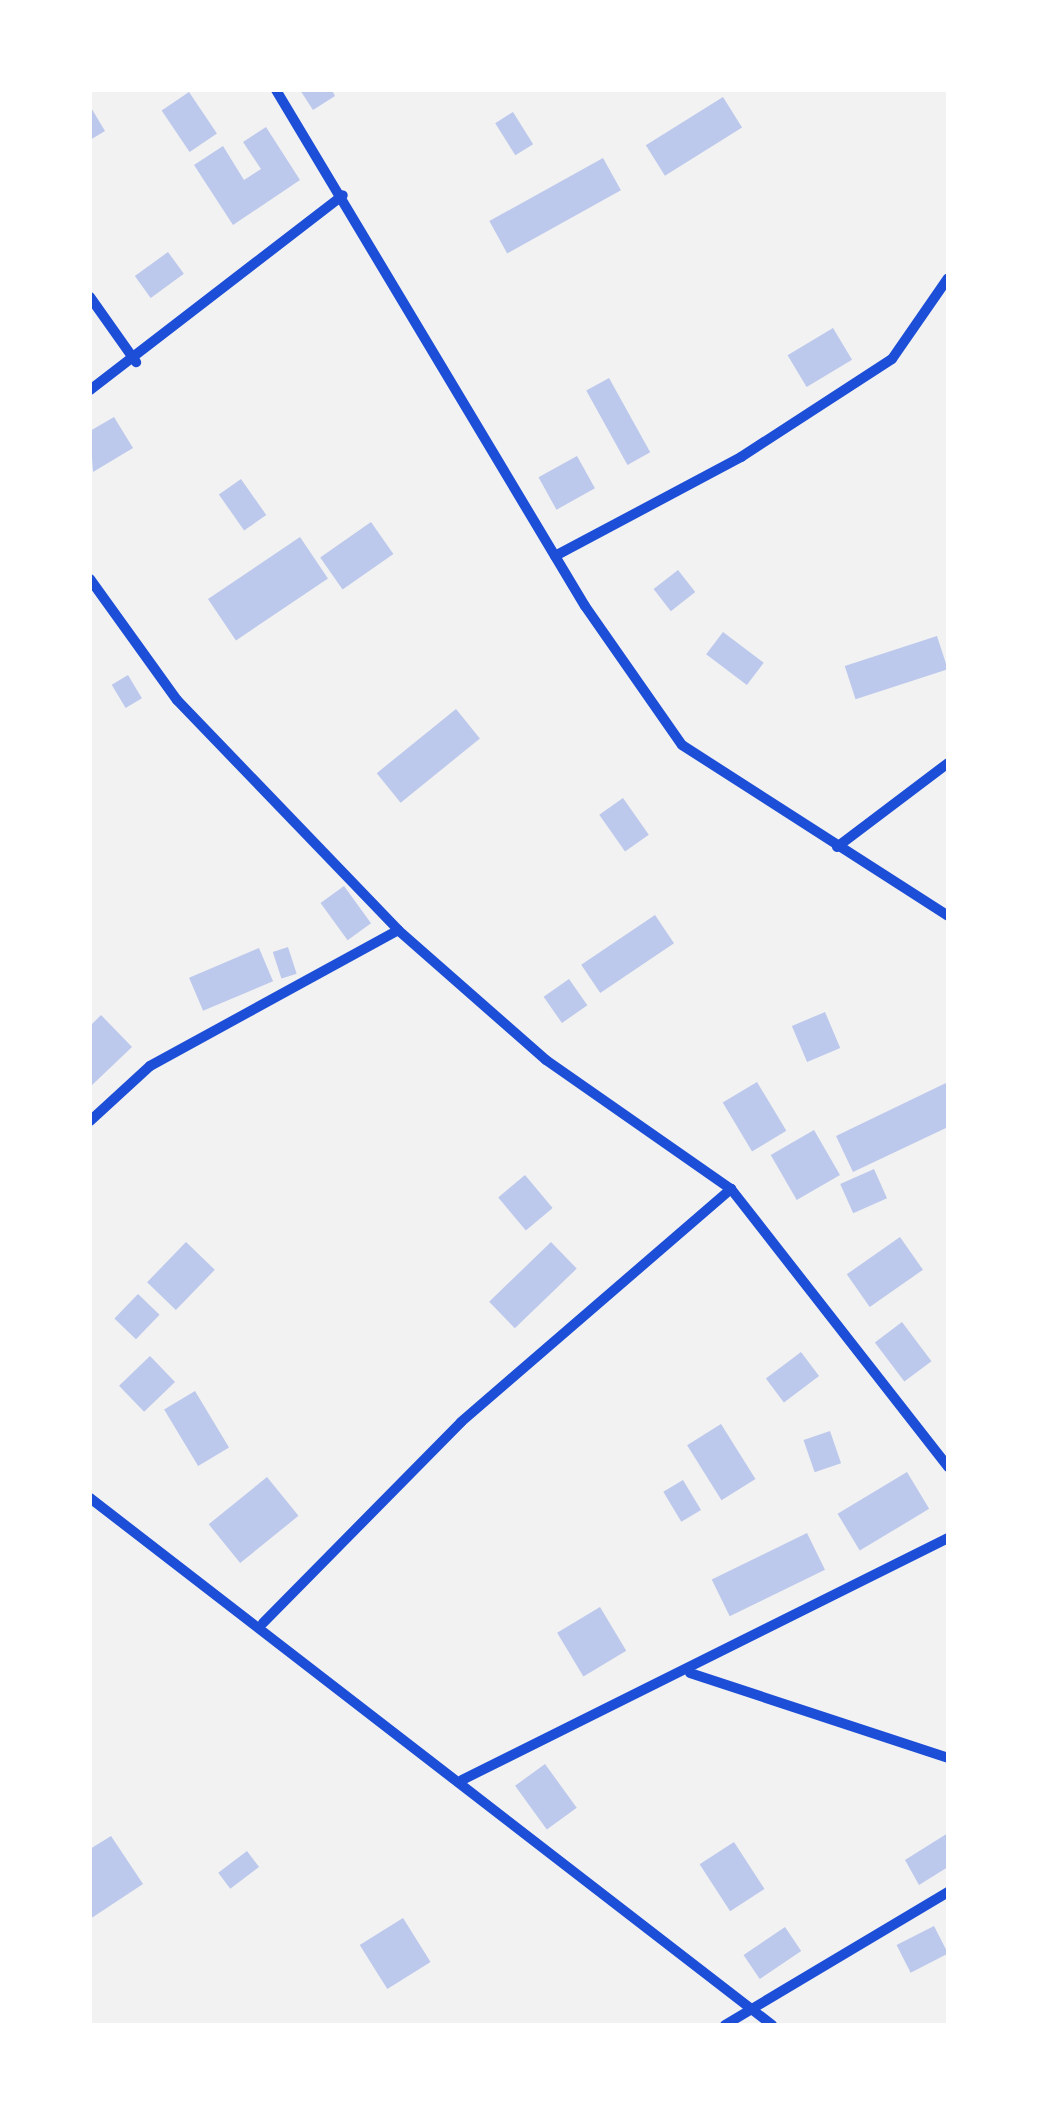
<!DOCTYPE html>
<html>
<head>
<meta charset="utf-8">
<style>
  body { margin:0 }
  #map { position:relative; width:1038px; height:2115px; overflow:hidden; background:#f2f2f2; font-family:"IBM Plex Serif",serif }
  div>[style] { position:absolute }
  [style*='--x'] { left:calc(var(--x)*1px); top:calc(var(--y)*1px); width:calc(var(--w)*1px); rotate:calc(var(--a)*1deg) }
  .building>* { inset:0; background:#bdc9ec; transform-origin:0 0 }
  .minor>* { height:10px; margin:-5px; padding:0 5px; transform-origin:5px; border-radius:5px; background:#1d4ed8 }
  span { translate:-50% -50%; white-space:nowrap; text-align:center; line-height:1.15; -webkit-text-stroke:10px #fff; paint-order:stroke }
  .frame { position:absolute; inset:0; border:92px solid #fff; pointer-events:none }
</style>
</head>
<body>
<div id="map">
  <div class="building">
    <i style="clip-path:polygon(300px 90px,332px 90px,335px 96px,313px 110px)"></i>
    <i style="left:189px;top:92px;width:50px;height:33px;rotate:56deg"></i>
    <i style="left:723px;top:97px;width:36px;height:91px;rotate:58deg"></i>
    <i style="clip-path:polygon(90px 106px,105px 131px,90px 140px)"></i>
    <i style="left:513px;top:112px;width:38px;height:21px;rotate:58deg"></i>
    <i style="clip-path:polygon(266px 127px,300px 180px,233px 225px,194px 165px,223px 146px,244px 180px,261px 169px,243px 142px)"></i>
    <i style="left:603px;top:158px;width:37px;height:130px;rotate:61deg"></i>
    <i style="left:168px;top:252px;width:27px;height:41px;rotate:54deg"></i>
    <i style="left:833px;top:328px;width:37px;height:53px;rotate:59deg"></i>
    <i style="left:609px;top:378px;width:85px;height:26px;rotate:61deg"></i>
    <i style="clip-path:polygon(114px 417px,133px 448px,93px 472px,90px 431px)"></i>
    <i style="left:577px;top:456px;width:37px;height:44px;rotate:61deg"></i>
    <i style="left:241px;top:479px;width:44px;height:27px;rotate:55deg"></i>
    <i style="left:371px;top:522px;width:39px;height:62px;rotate:55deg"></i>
    <i style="left:300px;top:537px;width:50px;height:111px;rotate:56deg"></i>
    <i style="left:678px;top:570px;width:28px;height:31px;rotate:52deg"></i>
    <i style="left:723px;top:632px;width:51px;height:28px;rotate:37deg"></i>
    <i style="left:937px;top:636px;width:35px;height:97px;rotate:72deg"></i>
    <i style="left:128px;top:675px;width:27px;height:19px;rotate:59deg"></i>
    <i style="left:456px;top:709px;width:38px;height:102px;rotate:51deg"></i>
    <i style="left:623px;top:798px;width:45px;height:29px;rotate:55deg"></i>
    <i style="left:344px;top:886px;width:46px;height:29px;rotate:54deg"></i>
    <i style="left:655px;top:915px;width:34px;height:89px;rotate:56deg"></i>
    <i style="left:288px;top:947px;width:28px;height:16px;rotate:72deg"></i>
    <i style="left:259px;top:948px;width:36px;height:76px;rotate:67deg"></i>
    <i style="left:569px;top:979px;width:32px;height:31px;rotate:55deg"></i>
    <i style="left:825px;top:1012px;width:39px;height:36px;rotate:67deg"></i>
    <i style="clip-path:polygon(101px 1015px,132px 1047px,90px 1087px,90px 1026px)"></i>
    <i style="left:757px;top:1082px;width:57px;height:40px;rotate:59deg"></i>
    <i style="clip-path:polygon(948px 1082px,948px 1127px,853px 1172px,836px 1136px)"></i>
    <i style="left:814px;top:1130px;width:52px;height:50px;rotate:60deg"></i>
    <i style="left:874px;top:1169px;width:32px;height:37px;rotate:66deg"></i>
    <i style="left:525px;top:1175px;width:43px;height:35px;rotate:50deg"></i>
    <i style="left:900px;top:1237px;width:40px;height:65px;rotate:55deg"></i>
    <i style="left:186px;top:1242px;width:40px;height:56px;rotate:44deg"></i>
    <i style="left:551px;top:1242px;width:37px;height:86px;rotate:46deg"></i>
    <i style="left:138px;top:1294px;width:30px;height:34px;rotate:44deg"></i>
    <i style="left:902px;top:1322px;width:49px;height:34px;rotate:53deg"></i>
    <i style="left:801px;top:1352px;width:30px;height:44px;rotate:53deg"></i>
    <i style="left:150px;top:1356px;width:36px;height:43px;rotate:46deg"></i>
    <i style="left:195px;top:1391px;width:66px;height:36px;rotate:59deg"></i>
    <i style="left:721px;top:1424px;width:65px;height:40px;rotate:58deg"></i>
    <i style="left:830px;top:1431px;width:34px;height:28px;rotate:71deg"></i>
    <i style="left:907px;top:1472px;width:43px;height:81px;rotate:59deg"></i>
    <i style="left:267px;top:1477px;width:50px;height:75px;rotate:51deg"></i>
    <i style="left:683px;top:1480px;width:35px;height:23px;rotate:59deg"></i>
    <i style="left:807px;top:1533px;width:41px;height:106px;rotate:64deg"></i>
    <i style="left:600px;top:1607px;width:51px;height:50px;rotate:59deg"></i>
    <i style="left:545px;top:1764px;width:54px;height:37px;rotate:54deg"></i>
    <i style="clip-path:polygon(948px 1833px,948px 1867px,919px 1885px,905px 1860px)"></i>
    <i style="clip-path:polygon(111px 1836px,143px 1884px,90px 1919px,90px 1849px)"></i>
    <i style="left:734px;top:1842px;width:56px;height:41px;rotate:57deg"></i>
    <i style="left:247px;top:1851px;width:20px;height:36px;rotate:53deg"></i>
    <i style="left:403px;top:1918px;width:52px;height:51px;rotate:58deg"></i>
    <i style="left:934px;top:1926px;width:31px;height:42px;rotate:63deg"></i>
    <i style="left:785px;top:1927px;width:29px;height:50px;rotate:56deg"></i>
  </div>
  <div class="minor">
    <i style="--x:276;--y:90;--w:601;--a:59.09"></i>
    <i style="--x:585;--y:606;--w:169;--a:55.1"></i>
    <i style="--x:682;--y:745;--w:316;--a:32.7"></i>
    <i style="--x:90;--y:297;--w:80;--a:54.7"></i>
    <i style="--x:90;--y:390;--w:319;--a:-37.6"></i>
    <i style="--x:555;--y:556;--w:211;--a:-28"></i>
    <i style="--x:741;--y:457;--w:180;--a:-33"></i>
    <i style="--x:892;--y:359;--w:98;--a:-55.3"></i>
    <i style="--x:90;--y:579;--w:149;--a:54.3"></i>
    <i style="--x:177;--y:700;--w:319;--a:46.1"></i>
    <i style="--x:398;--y:930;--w:197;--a:41.3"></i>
    <i style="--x:546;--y:1060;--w:226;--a:34.9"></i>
    <i style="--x:731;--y:1189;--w:353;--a:52"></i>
    <i style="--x:837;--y:847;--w:139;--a:-37.1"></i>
    <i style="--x:90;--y:1121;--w:81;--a:-42.5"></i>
    <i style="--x:150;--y:1066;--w:283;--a:-28.7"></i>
    <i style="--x:90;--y:1498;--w:862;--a:37.69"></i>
    <i style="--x:263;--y:1623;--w:282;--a:-45.4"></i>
    <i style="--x:461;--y:1422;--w:357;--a:-40.8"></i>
    <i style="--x:690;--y:1673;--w:272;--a:18.2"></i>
    <i style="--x:462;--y:1780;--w:543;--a:-26.47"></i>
    <i style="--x:725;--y:2025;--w:260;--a:-30.8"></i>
  </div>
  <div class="frame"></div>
</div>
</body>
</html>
